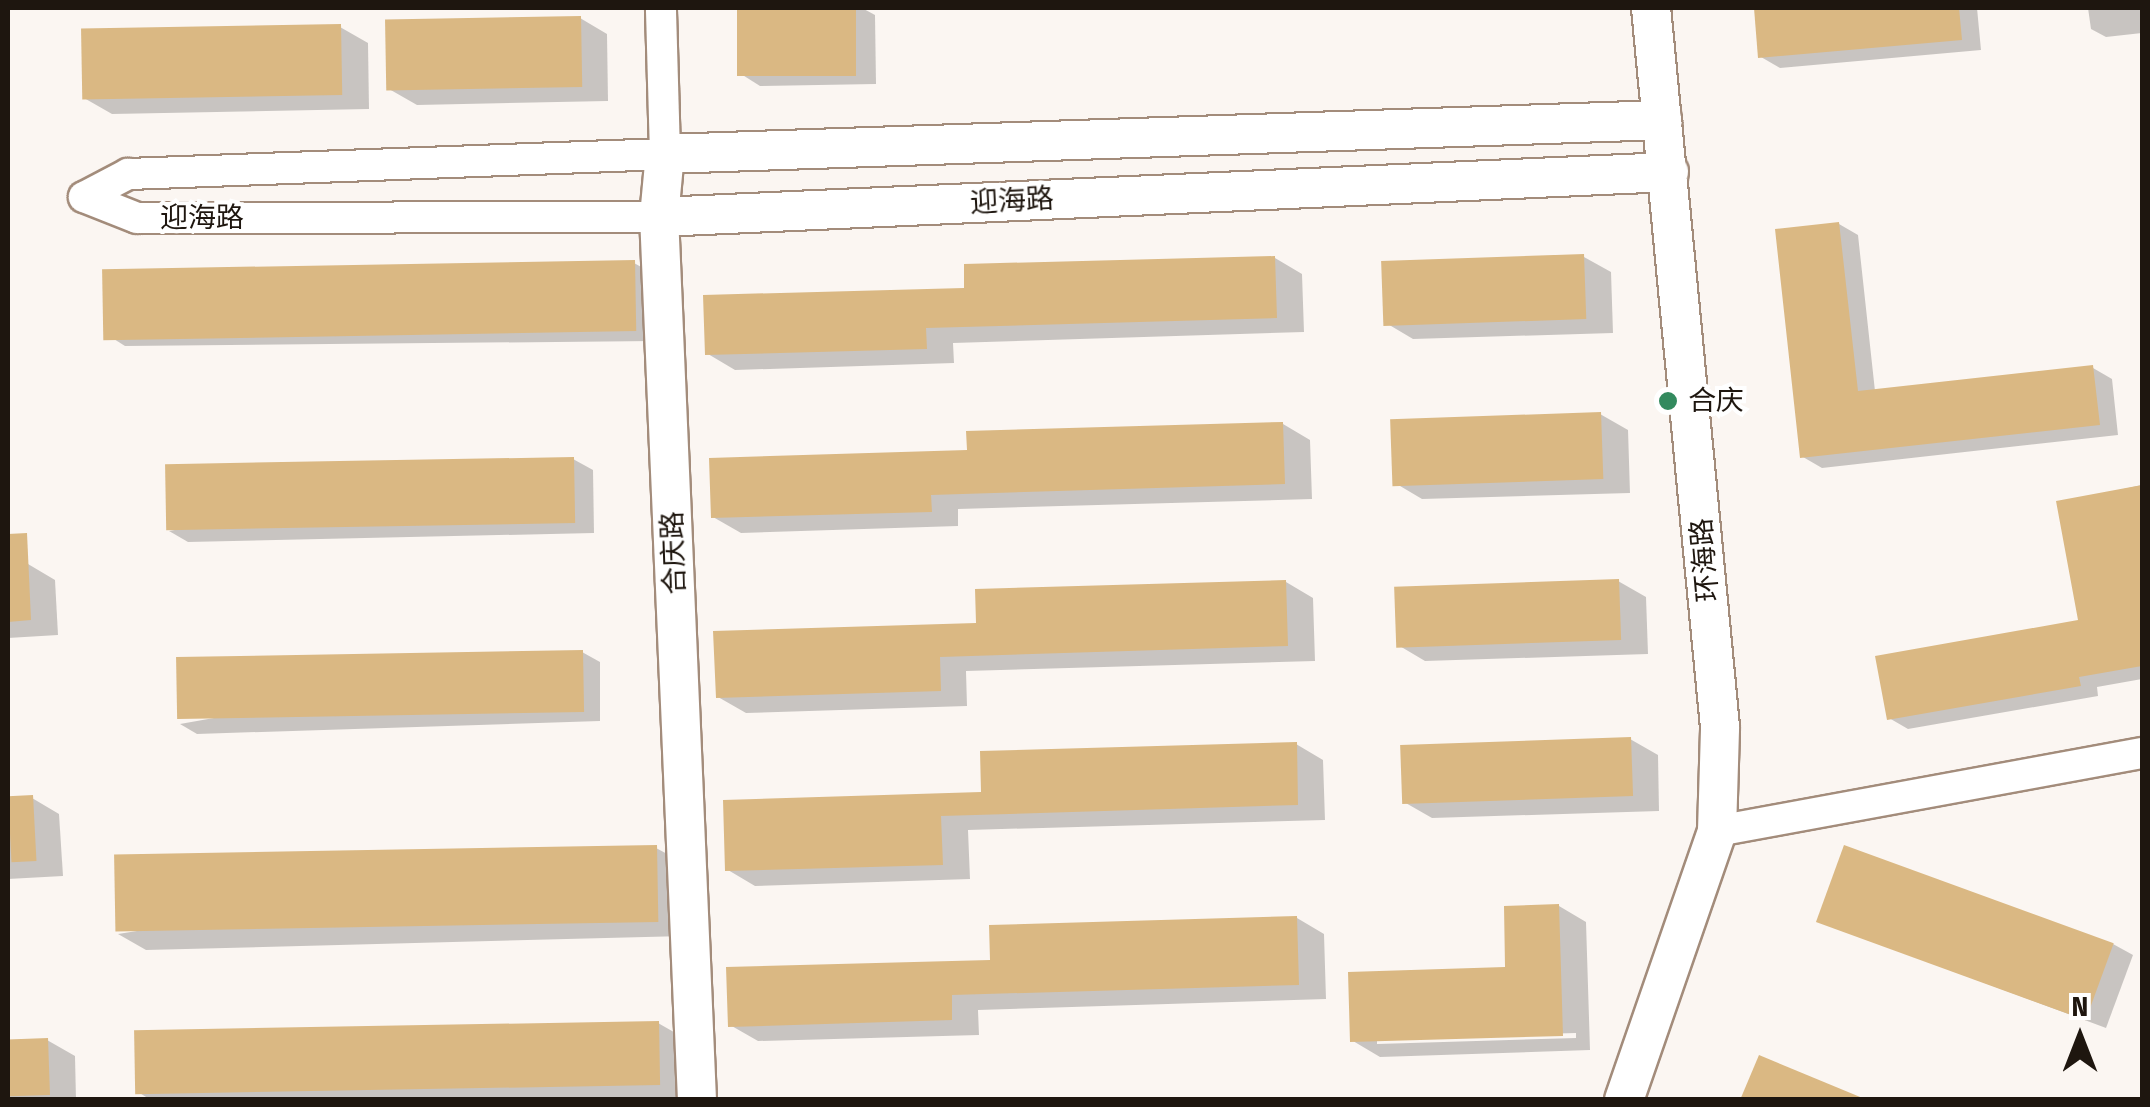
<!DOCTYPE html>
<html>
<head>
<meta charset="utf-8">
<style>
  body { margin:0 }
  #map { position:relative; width:2150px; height:1107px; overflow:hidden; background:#fbf6f2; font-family:"Fira Sans Condensed","Noto Sans SC",sans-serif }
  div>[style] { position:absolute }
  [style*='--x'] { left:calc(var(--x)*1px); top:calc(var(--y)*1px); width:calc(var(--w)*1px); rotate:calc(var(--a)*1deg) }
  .shadow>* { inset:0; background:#0003 }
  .building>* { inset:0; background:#dab883; transform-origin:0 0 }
  .roads { filter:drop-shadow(2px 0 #a38c7b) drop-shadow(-2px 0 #a38c7b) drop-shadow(0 2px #a38c7b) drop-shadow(0 -2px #a38c7b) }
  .minor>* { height:30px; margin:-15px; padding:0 15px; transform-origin:15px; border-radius:15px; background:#fff }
  .tertiary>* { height:38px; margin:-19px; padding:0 19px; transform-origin:19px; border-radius:19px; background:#fff }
  .dots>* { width:28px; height:28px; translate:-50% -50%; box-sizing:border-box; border:5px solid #fff; border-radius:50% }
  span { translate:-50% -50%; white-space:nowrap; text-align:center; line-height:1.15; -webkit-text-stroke:8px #fff; paint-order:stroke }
  .street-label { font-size:28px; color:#1e160f }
  .poi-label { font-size:28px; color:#1e160f }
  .left { translate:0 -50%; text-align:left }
  .frame { position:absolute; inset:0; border:10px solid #1e160f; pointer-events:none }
  .north { position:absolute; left:2030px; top:987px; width:100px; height:100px; -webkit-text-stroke:8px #fff; paint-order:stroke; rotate:0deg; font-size:28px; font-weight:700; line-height:40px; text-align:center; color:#1e160f }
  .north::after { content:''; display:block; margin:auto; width:35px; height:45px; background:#1e160f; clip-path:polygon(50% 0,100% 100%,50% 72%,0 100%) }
</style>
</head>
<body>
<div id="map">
  <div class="shadow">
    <i style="clip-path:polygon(740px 8px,862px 8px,875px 15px,876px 84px,760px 86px,741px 74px)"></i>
    <i style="clip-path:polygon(1756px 8px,1977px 8px,1981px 50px,1780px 68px,1761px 57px)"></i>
    <i style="clip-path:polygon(2088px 8px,2142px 8px,2142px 33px,2106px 37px,2091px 29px)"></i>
    <i style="clip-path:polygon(580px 18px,607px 34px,608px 101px,417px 105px,389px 89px)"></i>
    <i style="clip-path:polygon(340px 27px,368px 43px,369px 109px,112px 114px,84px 98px)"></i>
    <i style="clip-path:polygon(1839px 224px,1858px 235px,1875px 391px,2093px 368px,2112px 379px,2118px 435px,1822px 468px,1803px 457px)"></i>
    <i style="clip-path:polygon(1584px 257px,1611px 272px,1613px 333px,1413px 339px,1386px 323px)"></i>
    <i style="clip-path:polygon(1275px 258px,1302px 274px,1304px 332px,953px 343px,954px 363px,735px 370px,708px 354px,967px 290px)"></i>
    <i style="clip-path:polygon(634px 263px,654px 274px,655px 341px,125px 346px,106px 334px)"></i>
    <i style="clip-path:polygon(1600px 414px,1628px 430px,1630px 493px,1422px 499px,1395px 483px)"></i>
    <i style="clip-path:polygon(1283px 424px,1310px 440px,1312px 499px,958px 509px,958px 526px,741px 533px,713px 517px,969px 453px)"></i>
    <i style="clip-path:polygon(573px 459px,593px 470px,594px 533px,188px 542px,169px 531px)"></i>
    <i style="clip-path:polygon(2142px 485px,2142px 679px,2097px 687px,2098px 696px,1908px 729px,1889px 718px,2081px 622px,2059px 503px)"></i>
    <i style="clip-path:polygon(28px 564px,55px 580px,58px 635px,8px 638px,8px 565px)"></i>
    <i style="clip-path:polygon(1618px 581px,1646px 597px,1648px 654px,1425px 661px,1398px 645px)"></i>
    <i style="clip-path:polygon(1286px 582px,1313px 598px,1315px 661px,966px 671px,967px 706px,746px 713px,718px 697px,979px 626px)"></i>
    <i style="clip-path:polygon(582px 652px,600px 662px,600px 721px,197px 734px,180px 724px)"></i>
    <i style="clip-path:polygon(1630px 739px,1658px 755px,1659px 811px,1432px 818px,1404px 802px)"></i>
    <i style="clip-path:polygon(1296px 744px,1323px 760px,1325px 820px,968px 830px,970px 879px,755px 886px,728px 870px,984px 795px)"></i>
    <i style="clip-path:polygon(32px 798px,59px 814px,63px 876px,8px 879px,8px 799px)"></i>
    <i style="clip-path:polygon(656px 848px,684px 863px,685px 936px,146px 950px,118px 934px)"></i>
    <i style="clip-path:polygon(evenodd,1559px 906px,1586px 922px,1590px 1050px,1380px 1057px,1353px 1041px,1508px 969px,1559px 906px,1576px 1033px,1576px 1038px,1377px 1044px,1377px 1039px,1576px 1033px)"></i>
    <i style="clip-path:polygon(1297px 918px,1324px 934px,1326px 999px,978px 1010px,979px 1035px,758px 1041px,730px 1025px,993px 962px)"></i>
    <i style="clip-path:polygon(1819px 921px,2113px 944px,2133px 955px,2106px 1028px)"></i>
    <i style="clip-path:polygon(658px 1023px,686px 1039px,687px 1100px,151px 1100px,138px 1092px)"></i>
    <i style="clip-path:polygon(47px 1040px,75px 1056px,76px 1100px,8px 1100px,8px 1042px)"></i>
  </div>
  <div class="building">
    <i style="left:737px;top:8px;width:119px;height:68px"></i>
    <i style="clip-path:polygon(1754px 8px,1959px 8px,1962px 40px,1758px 58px)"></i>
    <i style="left:581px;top:16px;width:71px;height:196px;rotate:89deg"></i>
    <i style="left:341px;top:24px;width:71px;height:260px;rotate:89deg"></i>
    <i style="clip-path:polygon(1839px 222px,1858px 391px,2093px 365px,2100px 425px,1800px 458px,1775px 229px)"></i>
    <i style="left:1584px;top:254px;width:65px;height:203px;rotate:88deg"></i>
    <i style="clip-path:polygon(1275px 256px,1277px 318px,926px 328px,927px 349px,705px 355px,703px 295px,964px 288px,964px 264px)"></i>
    <i style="left:635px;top:260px;width:71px;height:533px;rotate:89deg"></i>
    <i style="left:1601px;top:412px;width:67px;height:211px;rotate:88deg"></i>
    <i style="clip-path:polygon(1283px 422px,1285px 484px,931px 495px,932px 512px,711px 518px,709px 458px,967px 450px,966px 431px)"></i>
    <i style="left:574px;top:457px;width:66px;height:409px;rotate:89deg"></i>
    <i style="clip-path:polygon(2142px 485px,2142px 666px,2079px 677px,2081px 686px,1887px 720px,1875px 656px,2078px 620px,2056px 501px)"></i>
    <i style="clip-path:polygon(27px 533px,31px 620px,8px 622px,8px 534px)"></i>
    <i style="left:1619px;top:579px;width:61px;height:225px;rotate:88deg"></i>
    <i style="clip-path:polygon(1286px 580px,1288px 646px,940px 657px,941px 691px,716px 698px,713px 631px,976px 623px,975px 589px)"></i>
    <i style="left:583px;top:650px;width:62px;height:407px;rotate:89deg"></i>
    <i style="left:1631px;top:737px;width:59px;height:231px;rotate:88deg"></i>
    <i style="clip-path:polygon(1297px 742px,1298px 805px,941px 816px,943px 865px,725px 871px,723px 800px,981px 792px,980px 751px)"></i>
    <i style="left:33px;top:795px;width:66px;height:25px;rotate:87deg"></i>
    <i style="left:657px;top:845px;width:77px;height:543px;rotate:89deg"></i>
    <i style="left:1844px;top:845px;width:287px;height:82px;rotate:20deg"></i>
    <i style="clip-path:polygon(1559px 904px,1563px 1036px,1350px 1042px,1348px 972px,1505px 967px,1504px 906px)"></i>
    <i style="clip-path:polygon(1297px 916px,1299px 985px,952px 995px,952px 1020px,728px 1027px,726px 967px,990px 960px,989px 925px)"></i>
    <i style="left:659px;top:1021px;width:64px;height:525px;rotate:89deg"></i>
    <i style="left:48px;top:1038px;width:57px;height:40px;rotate:88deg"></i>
    <i style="clip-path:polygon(1759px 1055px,1865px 1099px,1865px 1100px,1740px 1100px)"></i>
  </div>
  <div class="roads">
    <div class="minor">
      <i style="--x:84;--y:197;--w:50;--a:-27.6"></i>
      <i style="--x:128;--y:174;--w:537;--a:-2.13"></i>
      <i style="--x:665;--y:154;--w:146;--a:-91.6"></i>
      <i style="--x:84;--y:197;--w:57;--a:21.6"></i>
      <i style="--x:137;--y:218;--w:522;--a:-0.11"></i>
      <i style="--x:1717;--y:831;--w:432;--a:-10.4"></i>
    </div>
    <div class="tertiary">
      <i style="--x:659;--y:217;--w:1011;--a:-2.55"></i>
      <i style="--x:697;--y:1100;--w:884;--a:-92.46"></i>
      <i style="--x:659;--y:217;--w:63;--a:-84.6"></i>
      <i style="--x:665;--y:154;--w:998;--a:-1.95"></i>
      <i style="--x:1624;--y:1100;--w:285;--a:-70.9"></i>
      <i style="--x:1717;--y:831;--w:104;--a:-88.3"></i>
      <i style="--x:1720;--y:727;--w:722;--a:-95.48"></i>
    </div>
  </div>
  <div class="dots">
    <i style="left:1668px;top:401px;background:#338a5e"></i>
  </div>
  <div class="street-label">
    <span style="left:1012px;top:201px;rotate:-3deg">迎海路</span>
    <span style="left:202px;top:218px">迎海路</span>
    <span style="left:674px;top:553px;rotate:-92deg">合庆路</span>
    <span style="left:1705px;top:560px;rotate:-95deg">环海路</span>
  </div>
  <div class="poi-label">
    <span class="left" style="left:1688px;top:401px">合庆</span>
  </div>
  <div class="frame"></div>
  <div class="north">N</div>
</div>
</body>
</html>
